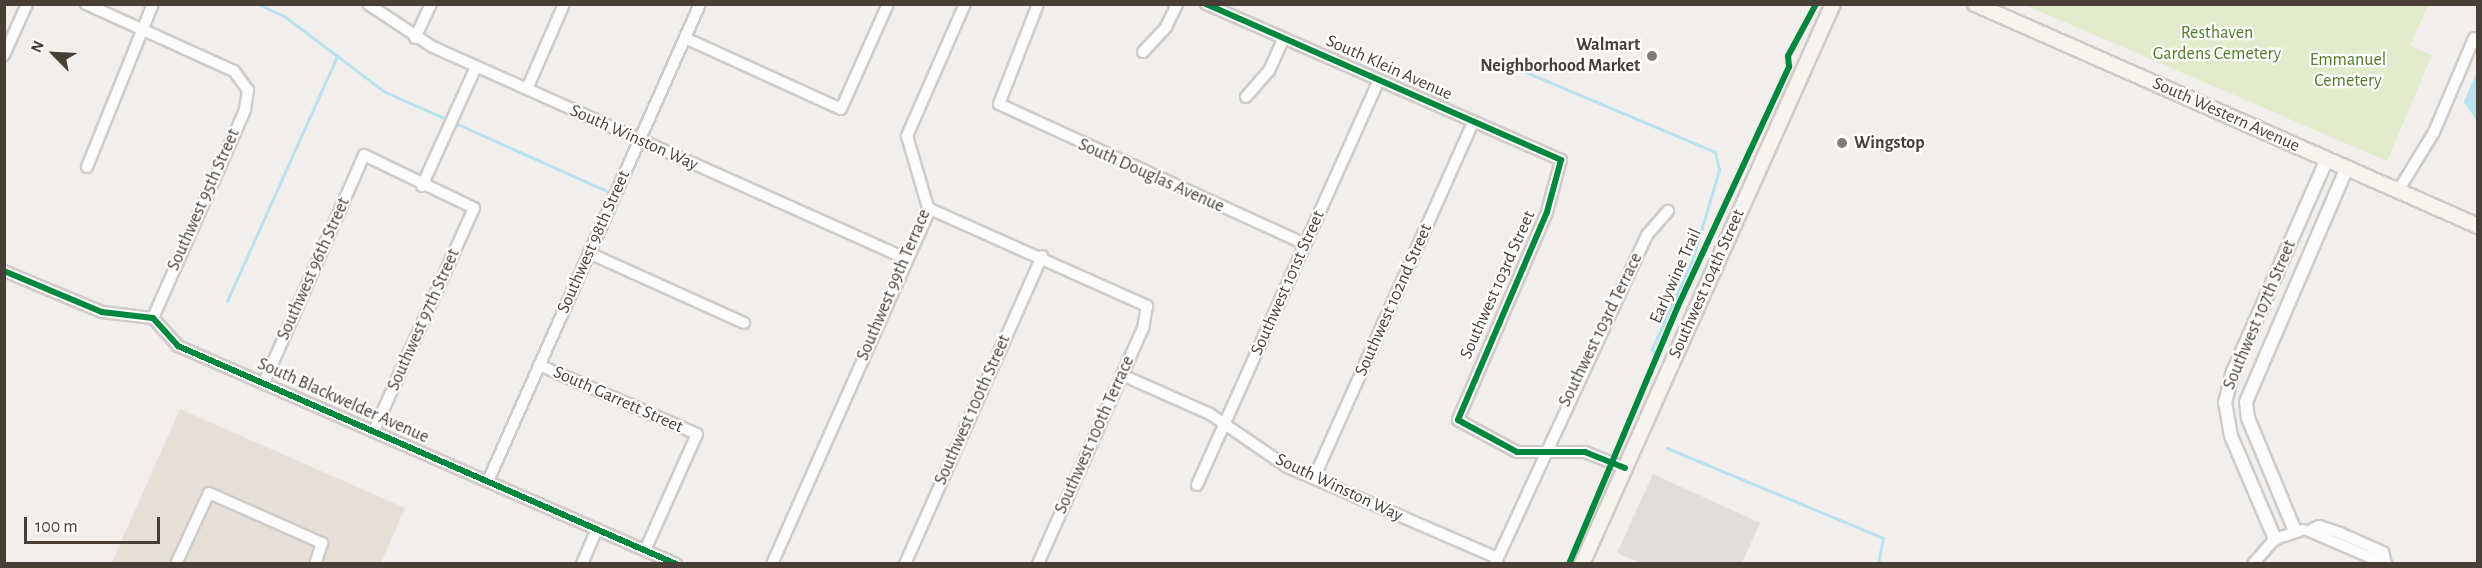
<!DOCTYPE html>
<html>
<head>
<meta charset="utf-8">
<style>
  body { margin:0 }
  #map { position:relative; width:2482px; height:568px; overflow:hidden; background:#f1eeeb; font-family:"Alegreya Sans",sans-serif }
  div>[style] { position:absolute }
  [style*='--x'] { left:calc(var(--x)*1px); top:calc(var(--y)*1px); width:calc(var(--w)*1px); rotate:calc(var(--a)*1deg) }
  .residential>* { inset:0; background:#e5dfd8 }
  .green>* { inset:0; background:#e2ebcb }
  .parking>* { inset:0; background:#e0ddda }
  .water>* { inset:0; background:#bae1ef }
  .stream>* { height:3px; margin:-1.5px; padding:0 1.5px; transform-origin:1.5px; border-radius:1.5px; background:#bae1ef }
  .roads { filter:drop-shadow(2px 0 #cfccc8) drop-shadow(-2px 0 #cfccc8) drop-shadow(0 2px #cfccc8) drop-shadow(0 -2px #cfccc8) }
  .minor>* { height:10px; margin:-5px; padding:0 5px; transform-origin:5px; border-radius:5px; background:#fdfcfc }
  .tertiary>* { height:12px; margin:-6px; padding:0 6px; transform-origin:6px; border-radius:6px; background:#fdfcfc }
  .secondary>* { height:14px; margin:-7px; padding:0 7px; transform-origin:7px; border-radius:7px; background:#f7f4ef }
  .cycleway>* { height:6px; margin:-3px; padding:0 3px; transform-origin:3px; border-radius:3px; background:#00873e }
  .dots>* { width:16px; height:16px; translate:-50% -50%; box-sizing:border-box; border:3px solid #fff; border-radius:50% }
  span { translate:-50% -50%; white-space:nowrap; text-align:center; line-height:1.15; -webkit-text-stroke:4.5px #fff; paint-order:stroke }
  .park-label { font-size:18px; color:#527b28 }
  .poi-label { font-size:18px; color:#473e36; font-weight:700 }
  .right { translate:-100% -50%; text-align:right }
  .left { translate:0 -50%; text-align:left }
  .street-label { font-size:18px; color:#473e36 }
  .frame { position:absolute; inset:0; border:6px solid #473e36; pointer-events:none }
  .north { position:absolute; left:24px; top:24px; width:60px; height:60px; -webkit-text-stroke:4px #fff; paint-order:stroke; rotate:294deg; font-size:16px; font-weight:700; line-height:24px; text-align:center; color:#473e36 }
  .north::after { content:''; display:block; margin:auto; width:21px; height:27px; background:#473e36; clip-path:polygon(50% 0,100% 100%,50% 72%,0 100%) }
  .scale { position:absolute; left:24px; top:517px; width:136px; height:27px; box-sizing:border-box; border:3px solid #473e36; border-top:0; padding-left:8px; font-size:18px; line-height:21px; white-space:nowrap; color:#473e36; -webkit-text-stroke:4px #fff; paint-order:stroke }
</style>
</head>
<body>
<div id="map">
  <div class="residential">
    <i style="clip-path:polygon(180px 409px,405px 508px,381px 563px,111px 564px)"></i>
  </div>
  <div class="green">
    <i style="clip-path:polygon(2025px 5px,2428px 5px,2410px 46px,2432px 55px,2387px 161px)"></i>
  </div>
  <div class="parking">
    <i style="clip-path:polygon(1653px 474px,1760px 523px,1742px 563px,1641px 563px,1617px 553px)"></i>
  </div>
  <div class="water">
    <i style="clip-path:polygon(2477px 71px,2477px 121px,2464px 102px)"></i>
  </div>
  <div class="stream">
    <i style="--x:258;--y:4;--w:29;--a:25"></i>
    <i style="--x:284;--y:16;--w:126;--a:37"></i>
    <i style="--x:385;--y:92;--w:70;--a:23.6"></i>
    <i style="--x:1514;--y:67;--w:218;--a:22.9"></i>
    <i style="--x:1715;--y:152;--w:18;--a:77"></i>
    <i style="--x:1719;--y:170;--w:92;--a:106.5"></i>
    <i style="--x:1693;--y:258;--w:100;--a:114.3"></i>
    <i style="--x:1652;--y:349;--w:6;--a:51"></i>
    <i style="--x:455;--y:123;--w:169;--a:24.1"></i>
    <i style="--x:227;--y:301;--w:269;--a:-65.8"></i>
    <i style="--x:1667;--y:448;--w:234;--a:22.6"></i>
    <i style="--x:1883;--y:538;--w:26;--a:101"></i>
  </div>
  <div class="roads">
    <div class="minor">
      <i style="--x:86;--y:4;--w:162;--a:24.4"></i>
      <i style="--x:234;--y:71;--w:24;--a:54"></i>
      <i style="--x:248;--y:90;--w:20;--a:99"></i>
      <i style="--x:245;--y:110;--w:227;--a:113.9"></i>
      <i style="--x:368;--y:4;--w:78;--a:33.5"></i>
      <i style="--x:433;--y:47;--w:519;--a:24.1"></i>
      <i style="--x:1038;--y:4;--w:107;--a:111.3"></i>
      <i style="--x:999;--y:104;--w:337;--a:24.6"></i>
      <i style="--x:1206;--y:4;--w:388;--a:23.7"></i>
      <i style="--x:1561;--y:160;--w:54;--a:105.1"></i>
      <i style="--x:1547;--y:212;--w:226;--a:113.2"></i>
      <i style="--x:1458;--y:420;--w:67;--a:28.5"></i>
      <i style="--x:1517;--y:452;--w:68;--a:0"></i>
      <i style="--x:1585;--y:452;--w:43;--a:21.8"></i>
      <i style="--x:415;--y:38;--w:38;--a:-65"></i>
      <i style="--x:685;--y:38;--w:171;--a:24.5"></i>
      <i style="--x:841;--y:109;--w:115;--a:-65.9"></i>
      <i style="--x:1143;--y:52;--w:34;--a:-47"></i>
      <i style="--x:1166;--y:27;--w:25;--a:-64"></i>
      <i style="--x:4;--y:55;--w:56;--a:-65.7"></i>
      <i style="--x:527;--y:89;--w:93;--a:-66.5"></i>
      <i style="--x:1246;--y:97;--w:35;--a:-49"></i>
      <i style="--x:1269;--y:71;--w:35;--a:-66"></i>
      <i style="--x:87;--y:167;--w:176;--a:-68"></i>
      <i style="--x:422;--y:186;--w:131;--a:-65.6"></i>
      <i style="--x:2398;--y:191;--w:69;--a:-58.6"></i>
      <i style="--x:2434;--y:132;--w:102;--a:-66.9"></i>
      <i style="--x:930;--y:209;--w:238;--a:24.1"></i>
      <i style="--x:1147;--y:306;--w:22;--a:100"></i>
      <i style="--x:1143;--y:328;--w:258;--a:114"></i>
      <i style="--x:589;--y:253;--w:170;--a:24.3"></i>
      <i style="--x:4;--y:271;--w:106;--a:22.7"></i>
      <i style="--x:102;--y:312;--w:51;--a:6.7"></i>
      <i style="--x:153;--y:318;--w:38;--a:48"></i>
      <i style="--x:178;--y:346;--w:544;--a:23.64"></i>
      <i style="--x:539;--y:365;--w:172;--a:23.6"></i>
      <i style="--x:697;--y:434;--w:127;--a:114.1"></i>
      <i style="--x:1122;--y:375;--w:96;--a:23.9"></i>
      <i style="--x:1210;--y:414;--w:93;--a:34.5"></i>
      <i style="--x:1287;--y:467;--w:229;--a:23.4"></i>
      <i style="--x:264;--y:383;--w:249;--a:-66.3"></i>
      <i style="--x:364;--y:155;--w:122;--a:25.7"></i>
      <i style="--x:474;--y:208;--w:244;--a:114.2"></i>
      <i style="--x:1314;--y:478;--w:390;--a:-65.9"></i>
      <i style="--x:488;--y:481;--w:522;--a:-66.04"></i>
      <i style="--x:1197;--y:485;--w:444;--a:-65.8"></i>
      <i style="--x:2309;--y:531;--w:11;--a:-27"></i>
      <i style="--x:2319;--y:526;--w:22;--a:18"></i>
      <i style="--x:2340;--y:533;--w:47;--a:23.8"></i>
      <i style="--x:2383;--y:552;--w:12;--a:76"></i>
      <i style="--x:2309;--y:531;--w:84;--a:23.2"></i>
      <i style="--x:176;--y:564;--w:78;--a:-65.1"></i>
      <i style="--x:209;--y:493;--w:124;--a:23.9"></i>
      <i style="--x:322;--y:543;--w:22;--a:108"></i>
      <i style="--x:582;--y:564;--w:38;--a:-67"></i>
      <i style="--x:772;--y:564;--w:386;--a:-66"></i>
      <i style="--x:929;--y:211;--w:78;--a:-106.3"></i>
      <i style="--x:907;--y:136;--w:144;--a:-66.3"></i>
      <i style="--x:905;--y:564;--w:337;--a:-66"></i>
      <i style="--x:1495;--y:564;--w:362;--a:-65.2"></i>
      <i style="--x:1647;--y:235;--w:32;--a:-49"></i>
      <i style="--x:2253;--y:564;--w:33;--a:-49"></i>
      <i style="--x:2275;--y:539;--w:29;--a:-18"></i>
    </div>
    <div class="tertiary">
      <i style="--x:2295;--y:531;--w:122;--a:-112.6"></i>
      <i style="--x:2248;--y:418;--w:16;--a:-97"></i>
      <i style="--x:2246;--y:402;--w:255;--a:-66.7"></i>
      <i style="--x:2275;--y:539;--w:112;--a:-113.1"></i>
      <i style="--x:2231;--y:436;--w:34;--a:-100"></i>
      <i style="--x:2225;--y:403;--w:32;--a:-76"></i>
      <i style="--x:2233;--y:372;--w:233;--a:-66.2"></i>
    </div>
    <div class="secondary">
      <i style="--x:1975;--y:4;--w:550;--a:23.81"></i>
      <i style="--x:1582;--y:564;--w:614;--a:-65.86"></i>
    </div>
  </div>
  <div class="cycleway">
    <i style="--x:1206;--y:4;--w:388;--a:23.7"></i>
    <i style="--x:1561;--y:160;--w:54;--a:105.1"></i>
    <i style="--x:1547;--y:212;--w:226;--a:113.2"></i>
    <i style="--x:1458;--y:420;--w:67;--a:28.5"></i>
    <i style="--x:1517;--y:452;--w:68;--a:0"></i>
    <i style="--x:1585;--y:452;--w:43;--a:21.8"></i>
    <i style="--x:4;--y:271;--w:106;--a:22.7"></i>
    <i style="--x:102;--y:312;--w:51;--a:6.7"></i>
    <i style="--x:153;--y:318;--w:38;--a:48"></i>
    <i style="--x:178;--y:346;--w:544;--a:23.64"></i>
    <i style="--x:1569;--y:564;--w:280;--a:-67.1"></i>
    <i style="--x:1678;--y:306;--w:264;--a:-65.1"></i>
    <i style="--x:1789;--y:67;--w:11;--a:-95"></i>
    <i style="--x:1788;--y:56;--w:59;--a:-61.7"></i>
  </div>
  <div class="dots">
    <i style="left:1652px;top:56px;background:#827c75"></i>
    <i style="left:1842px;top:143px;background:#827c75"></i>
  </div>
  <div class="park-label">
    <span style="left:2217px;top:44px">Resthaven<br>Gardens Cemetery</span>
    <span style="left:2348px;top:71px">Emmanuel<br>Cemetery</span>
  </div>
  <div class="poi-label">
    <span class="right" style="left:1640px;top:56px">Walmart<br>Neighborhood Market</span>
    <span class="left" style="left:1854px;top:143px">Wingstop</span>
  </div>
  <div class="street-label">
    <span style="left:1389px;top:68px;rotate:24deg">South Klein Avenue</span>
    <span style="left:2226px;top:115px;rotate:24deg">South Western Avenue</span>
    <span style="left:634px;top:138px;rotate:24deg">South Winston Way</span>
    <span style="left:1151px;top:176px;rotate:24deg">South Douglas Avenue</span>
    <span style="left:204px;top:200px;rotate:-66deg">Southwest 95th Street</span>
    <span style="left:594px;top:242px;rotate:-66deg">Southwest 98th Street</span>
    <span style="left:314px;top:269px;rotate:-66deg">Southwest 96th Street</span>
    <span style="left:1676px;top:276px;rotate:-66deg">Earlywine Trail</span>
    <span style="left:1288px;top:283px;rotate:-66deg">Southwest 101st Street</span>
    <span style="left:1707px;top:284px;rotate:-66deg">Southwest 104th Street</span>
    <span style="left:894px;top:285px;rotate:-67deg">Southwest 99th Terrace</span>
    <span style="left:1498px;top:285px;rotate:-66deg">Southwest 103rd Street</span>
    <span style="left:1394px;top:300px;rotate:-66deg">Southwest 102nd Street</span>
    <span style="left:2260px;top:315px;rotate:-67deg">Southwest 107th Street</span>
    <span style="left:424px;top:320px;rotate:-66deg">Southwest 97th Street</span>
    <span style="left:1601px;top:330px;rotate:-64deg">Southwest 103rd Terrace</span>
    <span style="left:618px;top:400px;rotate:24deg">South Garrett Street</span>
    <span style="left:343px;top:401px;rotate:24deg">South Blackwelder Avenue</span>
    <span style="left:973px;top:410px;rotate:-66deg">Southwest 100th Street</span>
    <span style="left:1095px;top:435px;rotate:-66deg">Southwest 100th Terrace</span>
    <span style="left:1339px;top:488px;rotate:25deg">South Winston Way</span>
  </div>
  <div class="frame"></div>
  <div class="north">N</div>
  <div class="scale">100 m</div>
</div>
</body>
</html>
